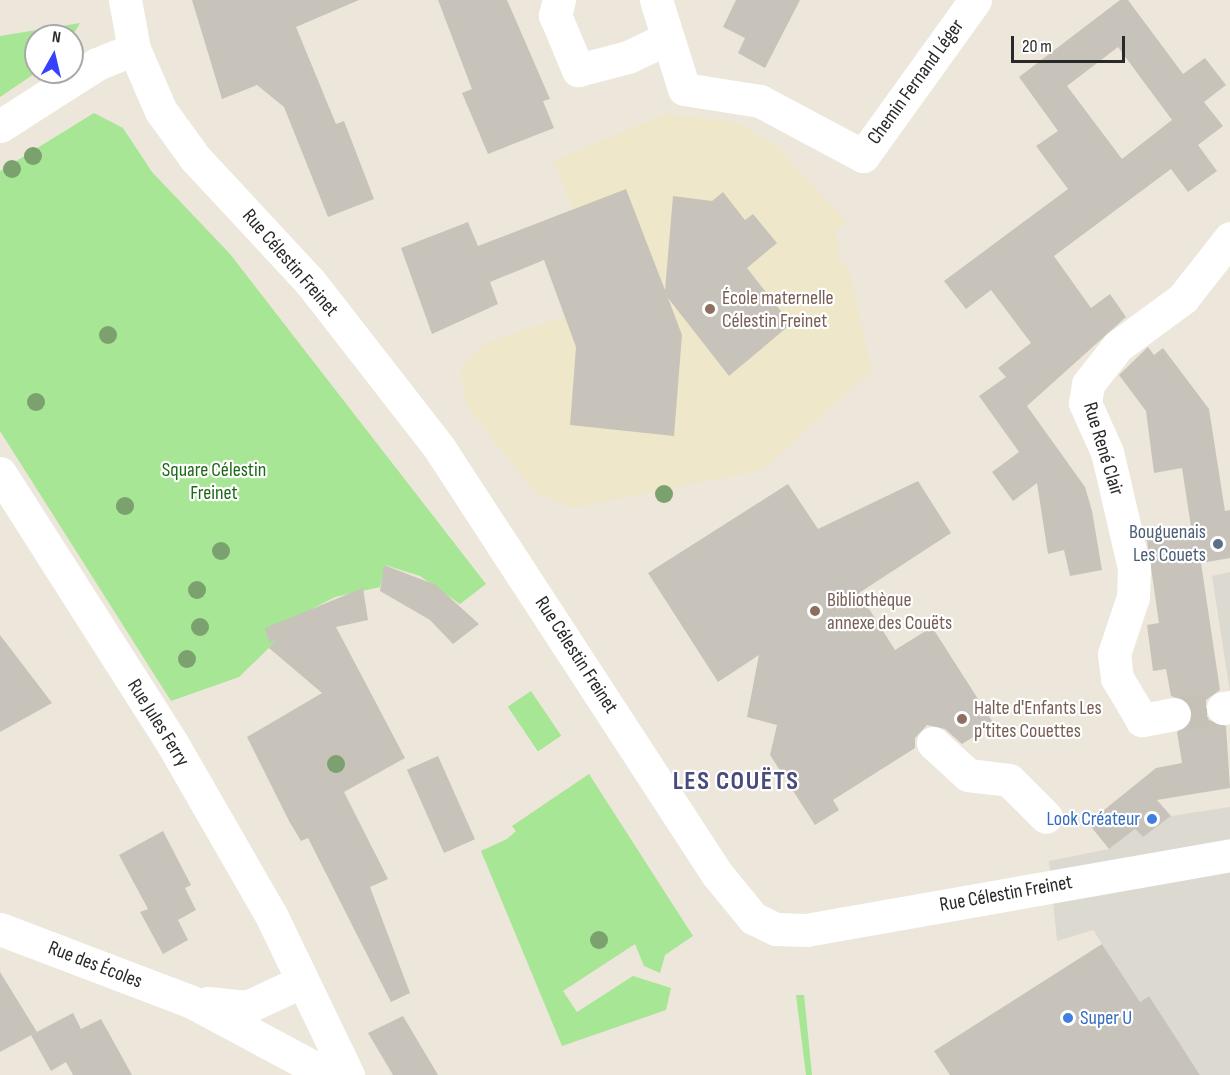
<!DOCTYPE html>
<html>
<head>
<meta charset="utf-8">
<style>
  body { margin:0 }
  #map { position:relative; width:1230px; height:1075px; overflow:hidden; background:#ece7da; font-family:"Sofia Sans Condensed",sans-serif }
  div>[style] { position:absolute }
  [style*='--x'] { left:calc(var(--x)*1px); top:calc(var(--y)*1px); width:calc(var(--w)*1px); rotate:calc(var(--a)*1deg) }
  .education>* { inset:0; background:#efe7c9 }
  .green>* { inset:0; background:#a6e694; transform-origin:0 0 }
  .plaza>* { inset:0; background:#dcd9d1 }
  .building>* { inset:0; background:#c8c3ba; transform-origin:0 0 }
  .minor-tunnel>* { height:33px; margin-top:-16.5px; transform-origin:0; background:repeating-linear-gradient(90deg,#c5c1b7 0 33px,transparent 0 49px) }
  .minor>* { height:33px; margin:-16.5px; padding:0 16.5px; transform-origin:16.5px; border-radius:16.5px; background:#fff }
  .trees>* { width:18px; height:18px; margin:-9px; border-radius:50%; background:#7ba26e }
  .dots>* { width:16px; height:16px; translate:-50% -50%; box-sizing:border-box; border:3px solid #fff; border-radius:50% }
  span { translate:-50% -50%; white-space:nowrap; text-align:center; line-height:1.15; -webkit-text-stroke:4.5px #fff; paint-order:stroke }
  .street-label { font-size:20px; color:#292929 }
  .education-label { font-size:20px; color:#785e54 }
  .left { translate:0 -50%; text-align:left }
  .park-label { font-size:20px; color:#1e6916 }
  .service-label { font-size:20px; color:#4e5e75 }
  .right { translate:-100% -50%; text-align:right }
  .shop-label { font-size:20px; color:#366cbe }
  .district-label { font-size:26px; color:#484b7c; font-weight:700; letter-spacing:1.5px }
  .north { position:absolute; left:24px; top:24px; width:60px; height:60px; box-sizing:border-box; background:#fff; border:2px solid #a9a9a9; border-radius:50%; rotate:8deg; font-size:16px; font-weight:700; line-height:24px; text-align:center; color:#292929 }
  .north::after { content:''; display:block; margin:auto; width:21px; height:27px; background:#3542ff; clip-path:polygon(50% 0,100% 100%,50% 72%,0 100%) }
  .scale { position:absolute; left:1011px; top:36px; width:114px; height:27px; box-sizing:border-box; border:3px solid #292929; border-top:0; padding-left:8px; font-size:18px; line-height:21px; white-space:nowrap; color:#292929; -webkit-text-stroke:4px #fff; paint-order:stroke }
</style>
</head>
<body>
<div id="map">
  <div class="education">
    <i style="clip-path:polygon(666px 114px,736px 122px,777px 146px,847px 223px,836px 229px,841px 263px,849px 269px,872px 370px,762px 470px,574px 508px,536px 494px,467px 406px,460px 369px,486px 343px,565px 316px,565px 252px,537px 263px,518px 230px,573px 209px,553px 161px)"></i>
  </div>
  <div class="green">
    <i style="clip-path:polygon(80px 23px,72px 37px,36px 36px,37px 72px,0 97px,0 36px)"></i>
    <i style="clip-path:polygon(94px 113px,123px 128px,152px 172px,230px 254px,486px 584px,460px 604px,420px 576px,385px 565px,380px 587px,335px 597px,306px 612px,239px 677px,171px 701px,0 431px,0 171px)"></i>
    <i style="left:531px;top:691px;width:54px;height:28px;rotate:56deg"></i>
    <i style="clip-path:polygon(589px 774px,693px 936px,665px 955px,660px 973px,644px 966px,635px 944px,563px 991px,577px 1012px,633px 976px,671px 988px,666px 1010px,562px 1046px,481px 851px,507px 839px,516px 831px,512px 826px)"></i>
    <i style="clip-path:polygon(796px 995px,804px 995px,812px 1075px,806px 1075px)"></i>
  </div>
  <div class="plaza">
    <i style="clip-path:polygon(1230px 572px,1230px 692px,1212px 576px)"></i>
    <i style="clip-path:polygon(1230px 807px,1230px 1075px,1200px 1075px,1149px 996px,1140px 1002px,1093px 930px,1057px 941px,1049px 861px,1109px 849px,1135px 829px,1143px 837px,1171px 816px)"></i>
  </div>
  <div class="building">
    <i style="clip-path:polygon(192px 0,359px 0,296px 27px,336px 124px,344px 121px,374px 199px,328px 217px,284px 107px,257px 85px,222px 99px)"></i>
    <i style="clip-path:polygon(438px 0,507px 0,550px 99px,543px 101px,554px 128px,488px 154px,462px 93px,472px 89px)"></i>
    <i style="clip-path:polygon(736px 0,800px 0,765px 68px,738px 53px,745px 38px,723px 27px)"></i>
    <i style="clip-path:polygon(evenodd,1120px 0,1128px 0,1183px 74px,1205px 58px,1226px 85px,1204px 102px,1223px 126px,1198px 145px,1217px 171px,1188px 192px,1171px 169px,1054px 256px,1091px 308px,1110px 294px,1126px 317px,1027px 406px,1085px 487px,1092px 511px,1102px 570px,1070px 576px,1064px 550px,1048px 554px,1037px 483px,1013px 501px,992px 472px,1019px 452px,979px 396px,1006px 377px,998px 368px,1031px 343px,991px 290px,966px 309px,944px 281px,1068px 189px,1036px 146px,1058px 131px,1019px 77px,1120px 0,1118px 47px,1172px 120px,1122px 159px,1067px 86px,1118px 47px)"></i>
    <i style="clip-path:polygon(626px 189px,665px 290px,673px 196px,712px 201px,723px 192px,745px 220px,753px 214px,777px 243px,747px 268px,791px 324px,729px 376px,668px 298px,682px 335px,674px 436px,570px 425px,576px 347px,544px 260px,490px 282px,498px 304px,432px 334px,401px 248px,468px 222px,478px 246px)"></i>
    <i style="clip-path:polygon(1148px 347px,1154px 355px,1163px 348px,1209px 409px,1225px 511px,1230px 510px,1230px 558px,1201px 563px,1220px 690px,1206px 700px,1204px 710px,1209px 720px,1226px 726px,1230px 788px,1157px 800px,1171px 816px,1143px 837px,1135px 829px,1109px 849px,1088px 823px,1156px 768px,1182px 763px,1177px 732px,1192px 720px,1188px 701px,1171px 696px,1166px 669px,1153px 671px,1147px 625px,1159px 623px,1147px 540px,1192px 533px,1182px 468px,1154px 473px,1146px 411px,1119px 375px)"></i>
    <i style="clip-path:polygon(918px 481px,951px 533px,859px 593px,895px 650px,932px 627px,994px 724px,962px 744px,945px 729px,927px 725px,915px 738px,915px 748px,833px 800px,839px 810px,815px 825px,770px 755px,777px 725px,747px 717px,759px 655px,718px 682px,648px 573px,788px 484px,818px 529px)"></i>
    <i style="clip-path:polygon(384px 565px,436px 585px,479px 624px,453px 644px,430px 620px,380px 591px)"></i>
    <i style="clip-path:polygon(363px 588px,368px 620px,336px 627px,405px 758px,344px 792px,388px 879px,370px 887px,410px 993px,391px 1002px,308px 838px,301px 841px,289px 821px,247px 737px,322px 693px,269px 648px,275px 641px,269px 642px,265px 628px)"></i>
    <i style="clip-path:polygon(0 635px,52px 703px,0 732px)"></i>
    <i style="left:438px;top:756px;width:91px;height:34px;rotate:66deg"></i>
    <i style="clip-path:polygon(163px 831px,191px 885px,185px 888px,196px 910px,178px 920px,188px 940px,163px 954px,140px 912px,148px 909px,119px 855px)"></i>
    <i style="clip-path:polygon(1102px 944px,1140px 1002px,1149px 996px,1200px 1075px,950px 1075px,934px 1051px)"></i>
    <i style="clip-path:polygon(0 972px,37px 1032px,0 1052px)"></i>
    <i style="clip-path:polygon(73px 1013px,81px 1029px,101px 1019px,132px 1075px,73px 1075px,66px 1062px,51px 1071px,31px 1035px)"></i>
    <i style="clip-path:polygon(403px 1016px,438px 1075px,393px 1075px,368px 1033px)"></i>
  </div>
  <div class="minor-tunnel">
    <i style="--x:1174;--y:714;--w:49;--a:-7"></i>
  </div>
  <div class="minor">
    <i style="--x:125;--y:0;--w:50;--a:79.6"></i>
    <i style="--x:134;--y:49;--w:68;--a:66.5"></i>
    <i style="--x:161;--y:111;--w:58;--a:54.1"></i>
    <i style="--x:195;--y:158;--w:171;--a:47.1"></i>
    <i style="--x:311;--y:283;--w:210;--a:52.1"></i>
    <i style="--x:440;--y:449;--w:507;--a:56.91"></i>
    <i style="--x:717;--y:874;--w:57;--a:50.7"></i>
    <i style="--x:753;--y:918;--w:25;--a:26"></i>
    <i style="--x:776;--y:929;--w:30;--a:2"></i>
    <i style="--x:806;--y:930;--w:431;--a:-10"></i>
    <i style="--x:559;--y:0;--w:16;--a:105"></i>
    <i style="--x:555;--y:15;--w:60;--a:67.3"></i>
    <i style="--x:578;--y:70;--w:52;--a:-14.6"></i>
    <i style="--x:628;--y:57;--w:44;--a:-25.4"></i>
    <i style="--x:656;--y:0;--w:93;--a:72.5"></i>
    <i style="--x:684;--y:89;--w:77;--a:9"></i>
    <i style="--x:760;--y:101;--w:117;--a:28.1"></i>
    <i style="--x:863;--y:156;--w:192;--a:-54.3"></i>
    <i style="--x:0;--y:126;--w:115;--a:-32.6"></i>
    <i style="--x:97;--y:64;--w:40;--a:-22"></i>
    <i style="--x:0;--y:473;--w:320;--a:57.5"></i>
    <i style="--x:172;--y:743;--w:198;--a:60.1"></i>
    <i style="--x:271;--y:915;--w:178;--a:64.3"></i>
    <i style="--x:1223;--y:708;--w:7;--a:-8"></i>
    <i style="--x:1174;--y:714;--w:33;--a:169"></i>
    <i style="--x:1142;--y:720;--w:49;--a:-120.8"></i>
    <i style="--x:1117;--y:678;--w:24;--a:-97"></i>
    <i style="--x:1114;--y:654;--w:60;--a:-71.6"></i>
    <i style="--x:1133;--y:597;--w:29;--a:-88"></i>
    <i style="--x:1134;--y:568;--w:119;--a:-103.1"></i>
    <i style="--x:1107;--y:452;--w:54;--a:-114.2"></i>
    <i style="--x:1085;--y:403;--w:19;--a:-81"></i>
    <i style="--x:1088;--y:384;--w:48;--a:-51.7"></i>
    <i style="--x:1118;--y:346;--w:81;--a:-36.4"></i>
    <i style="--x:1183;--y:298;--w:76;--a:-51.9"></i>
    <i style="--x:933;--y:743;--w:47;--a:42.4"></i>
    <i style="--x:968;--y:775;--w:41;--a:7"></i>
    <i style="--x:1009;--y:780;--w:52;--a:45"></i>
    <i style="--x:0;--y:929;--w:203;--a:20.8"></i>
    <i style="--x:190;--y:1001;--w:144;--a:28.2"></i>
    <i style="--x:317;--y:1069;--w:25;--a:-23"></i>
    <i style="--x:207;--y:1003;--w:40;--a:5.7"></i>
    <i style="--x:247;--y:1007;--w:60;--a:-24.8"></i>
  </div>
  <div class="trees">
    <i style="left:33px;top:156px"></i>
    <i style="left:12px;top:169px"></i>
    <i style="left:108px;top:335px"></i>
    <i style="left:36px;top:402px"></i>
    <i style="left:664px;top:494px"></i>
    <i style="left:125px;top:506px"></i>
    <i style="left:221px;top:551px"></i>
    <i style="left:197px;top:590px"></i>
    <i style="left:200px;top:627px"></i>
    <i style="left:187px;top:659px"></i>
    <i style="left:336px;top:764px"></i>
    <i style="left:599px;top:940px"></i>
  </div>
  <div class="dots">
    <i style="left:710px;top:309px;background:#8d6e63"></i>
    <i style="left:1218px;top:544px;background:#5c6f8a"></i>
    <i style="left:815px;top:611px;background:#8d6e63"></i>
    <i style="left:962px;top:719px;background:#8d6e63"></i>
    <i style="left:1152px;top:819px;background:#3f7fe0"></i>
    <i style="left:1068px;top:1018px;background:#3f7fe0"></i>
  </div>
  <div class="street-label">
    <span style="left:916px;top:82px;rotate:-54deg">Chemin Fernand Léger</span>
    <span style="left:290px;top:263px;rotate:49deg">Rue Célestin Freinet</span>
    <span style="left:1103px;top:449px;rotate:73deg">Rue René Clair</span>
    <span style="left:576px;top:655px;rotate:57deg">Rue Célestin Freinet</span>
    <span style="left:158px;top:723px;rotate:58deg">Rue Jules Ferry</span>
    <span style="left:1006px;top:894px;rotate:-10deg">Rue Célestin Freinet</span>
    <span style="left:95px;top:965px;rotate:21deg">Rue des Écoles</span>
  </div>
  <div class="education-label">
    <span class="left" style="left:722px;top:310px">École maternelle<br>Célestin Freinet</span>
    <span class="left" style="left:827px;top:612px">Bibliothèque<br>annexe des Couëts</span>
    <span class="left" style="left:974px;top:720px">Halte d'Enfants Les<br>p'tites Couettes</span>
  </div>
  <div class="park-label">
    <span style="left:214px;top:482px">Square Célestin<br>Freinet</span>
  </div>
  <div class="service-label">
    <span class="right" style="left:1206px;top:544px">Bouguenais<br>Les Couets</span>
  </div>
  <div class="shop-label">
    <span class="right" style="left:1140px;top:819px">Look Créateur</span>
    <span class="left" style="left:1080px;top:1018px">Super U</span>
  </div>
  <div class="district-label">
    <span style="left:736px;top:782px">LES COUËTS</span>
  </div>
  <div class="north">N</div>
  <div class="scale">20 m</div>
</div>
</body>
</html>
